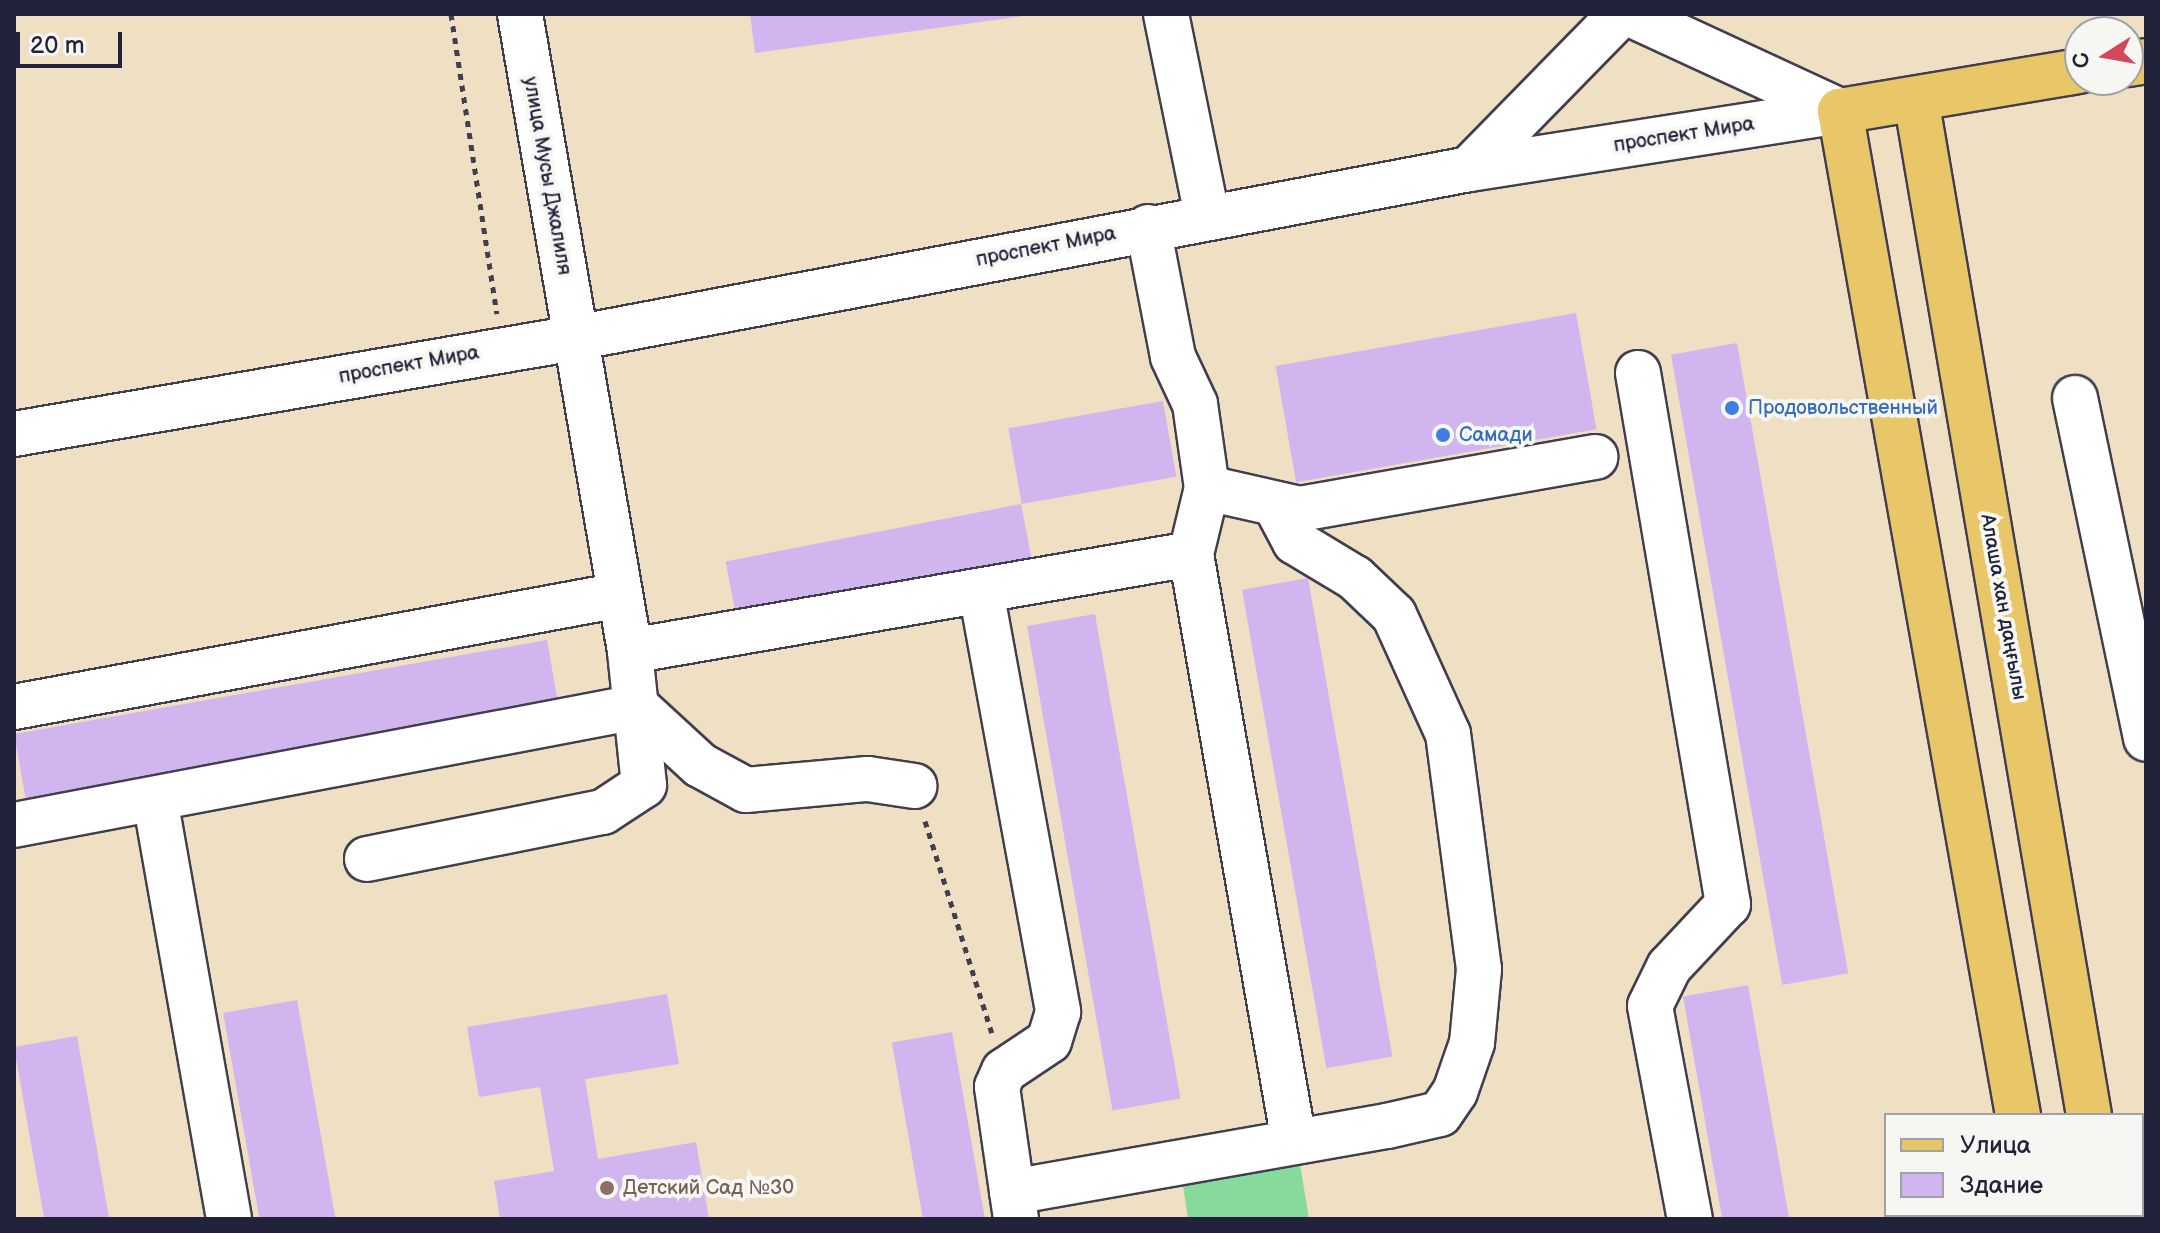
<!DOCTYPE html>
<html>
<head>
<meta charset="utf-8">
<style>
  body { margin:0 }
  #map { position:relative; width:2160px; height:1233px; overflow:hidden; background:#efe0c3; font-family:"Balsamiq Sans",sans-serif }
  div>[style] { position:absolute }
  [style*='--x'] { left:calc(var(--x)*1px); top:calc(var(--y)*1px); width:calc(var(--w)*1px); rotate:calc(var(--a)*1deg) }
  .green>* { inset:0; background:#86da9c }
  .building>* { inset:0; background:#d0b5ee; transform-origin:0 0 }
  .path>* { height:5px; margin-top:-2.5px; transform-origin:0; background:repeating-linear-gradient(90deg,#413e4f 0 6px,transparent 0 12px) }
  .roads { filter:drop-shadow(2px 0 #413e4f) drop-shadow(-2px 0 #413e4f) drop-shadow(0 2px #413e4f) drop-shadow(0 -2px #413e4f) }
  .minor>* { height:44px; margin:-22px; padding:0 22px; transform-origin:22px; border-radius:22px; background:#fff }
  .major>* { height:44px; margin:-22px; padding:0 22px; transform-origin:22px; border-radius:22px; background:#e9c769 }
  .dots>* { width:22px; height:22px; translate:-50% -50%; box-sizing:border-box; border:4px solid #f6f6f2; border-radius:50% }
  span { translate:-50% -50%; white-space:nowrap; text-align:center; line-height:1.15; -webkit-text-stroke:8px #f6f6f2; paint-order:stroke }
  .street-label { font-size:20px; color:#22223b }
  .shop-label { font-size:20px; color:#366cbe }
  .left { translate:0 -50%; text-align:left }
  .education-label { font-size:20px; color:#785e54 }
  .frame { position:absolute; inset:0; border:16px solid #22223b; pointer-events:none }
  .legend { position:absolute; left:1884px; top:1113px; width:260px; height:104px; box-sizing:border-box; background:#f6f6f2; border:2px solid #a1a1a9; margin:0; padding:10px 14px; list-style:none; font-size:24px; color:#22223b }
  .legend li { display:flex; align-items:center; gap:16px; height:40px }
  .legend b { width:40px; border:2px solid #a1a1a9 }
  .north { position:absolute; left:2064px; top:16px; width:80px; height:80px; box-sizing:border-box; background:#f6f6f2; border:2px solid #a1a1a9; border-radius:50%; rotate:259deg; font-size:22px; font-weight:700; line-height:32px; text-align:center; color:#22223b }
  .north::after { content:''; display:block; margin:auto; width:28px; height:36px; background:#d1495b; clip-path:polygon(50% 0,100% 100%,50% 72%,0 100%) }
  .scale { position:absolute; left:16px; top:32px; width:106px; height:36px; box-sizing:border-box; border:4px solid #22223b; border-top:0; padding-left:10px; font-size:24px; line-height:28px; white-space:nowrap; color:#22223b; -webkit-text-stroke:6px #f6f6f2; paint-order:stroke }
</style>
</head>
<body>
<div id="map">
  <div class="green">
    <i style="clip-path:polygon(1299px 1158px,1309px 1219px,1188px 1219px,1182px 1178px)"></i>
  </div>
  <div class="building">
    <i style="clip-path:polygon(750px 14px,1023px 14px,1023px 16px,755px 53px)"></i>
    <i style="left:1576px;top:313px;width:118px;height:305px;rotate:80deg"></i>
    <i style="left:1737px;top:343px;width:640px;height:67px;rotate:80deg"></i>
    <i style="left:1163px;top:401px;width:77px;height:157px;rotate:80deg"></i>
    <i style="left:1021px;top:504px;width:61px;height:301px;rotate:79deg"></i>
    <i style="left:1308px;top:578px;width:486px;height:67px;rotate:80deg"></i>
    <i style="left:1095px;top:614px;width:492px;height:69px;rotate:80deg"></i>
    <i style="left:547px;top:640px;width:69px;height:541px;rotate:80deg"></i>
    <i style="left:1748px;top:985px;width:238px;height:66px;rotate:80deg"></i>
    <i style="clip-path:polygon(667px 994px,679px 1064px,585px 1079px,598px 1159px,696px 1142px,709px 1219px,500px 1219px,494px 1181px,554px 1171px,540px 1087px,479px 1097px,467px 1027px)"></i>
    <i style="left:297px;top:1000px;width:222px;height:75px;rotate:80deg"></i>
    <i style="left:952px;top:1032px;width:190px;height:61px;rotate:80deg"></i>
    <i style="left:77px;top:1036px;width:186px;height:64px;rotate:80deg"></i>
  </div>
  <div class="path">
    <i style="--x:451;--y:14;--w:303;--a:81.3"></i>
    <i style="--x:925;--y:821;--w:222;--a:72.5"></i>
  </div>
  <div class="roads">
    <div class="minor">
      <i style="--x:1166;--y:14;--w:206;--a:78.5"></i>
      <i style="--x:1630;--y:14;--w:231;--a:24.8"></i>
      <i style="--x:1469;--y:169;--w:217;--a:-45.6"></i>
      <i style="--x:1148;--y:227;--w:132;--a:79.1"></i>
      <i style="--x:1173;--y:357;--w:52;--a:64.9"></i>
      <i style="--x:1195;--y:404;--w:85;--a:81.9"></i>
      <i style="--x:1207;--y:488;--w:95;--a:12.7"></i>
      <i style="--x:1300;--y:509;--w:300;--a:-10"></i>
      <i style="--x:1638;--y:373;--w:539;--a:80.38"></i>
      <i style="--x:1728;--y:904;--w:86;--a:133.1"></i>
      <i style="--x:1669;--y:967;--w:43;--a:116"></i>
      <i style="--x:1650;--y:1006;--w:217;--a:79.4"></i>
      <i style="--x:2075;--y:398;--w:348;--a:78.2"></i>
      <i style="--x:14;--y:434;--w:569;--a:-9.71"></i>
      <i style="--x:575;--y:338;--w:910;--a:-10.7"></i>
      <i style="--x:1469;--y:169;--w:376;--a:-8.9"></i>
      <i style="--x:1191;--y:554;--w:597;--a:80.06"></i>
      <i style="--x:981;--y:591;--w:428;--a:79.6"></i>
      <i style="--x:1058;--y:1012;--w:30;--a:107"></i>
      <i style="--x:1049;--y:1041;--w:54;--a:146.3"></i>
      <i style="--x:1004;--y:1071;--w:17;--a:114"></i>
      <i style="--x:997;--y:1087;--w:133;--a:81.8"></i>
      <i style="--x:630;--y:651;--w:569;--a:-9.81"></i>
      <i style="--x:1191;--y:554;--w:68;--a:-76.4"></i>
      <i style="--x:14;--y:707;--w:616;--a:-10.47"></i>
      <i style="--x:155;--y:799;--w:426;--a:80"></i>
      <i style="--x:14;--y:825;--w:634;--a:-10.73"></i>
      <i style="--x:637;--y:707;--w:86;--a:42.6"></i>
      <i style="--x:700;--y:765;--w:52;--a:28.5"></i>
      <i style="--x:746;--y:790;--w:122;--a:-5.2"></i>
      <i style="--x:868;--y:779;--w:47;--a:8.7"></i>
      <i style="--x:367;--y:859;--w:241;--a:-11.3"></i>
      <i style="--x:603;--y:812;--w:49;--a:-33.4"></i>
      <i style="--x:644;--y:785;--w:135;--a:-96"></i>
      <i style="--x:630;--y:651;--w:646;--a:-99.8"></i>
      <i style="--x:1012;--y:1192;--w:381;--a:-10"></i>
      <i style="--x:1387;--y:1126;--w:54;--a:-12.8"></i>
      <i style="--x:1440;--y:1114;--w:27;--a:-56"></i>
      <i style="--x:1455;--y:1092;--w:52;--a:-70.9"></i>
      <i style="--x:1472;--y:1043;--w:74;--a:-84.6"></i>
      <i style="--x:1479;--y:969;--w:237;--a:-97.5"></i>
      <i style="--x:1448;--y:734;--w:131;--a:-114.4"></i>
      <i style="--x:1394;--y:615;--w:54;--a:-136.5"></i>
      <i style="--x:1355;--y:578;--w:70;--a:-149"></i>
      <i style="--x:1295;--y:542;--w:38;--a:-118"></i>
    </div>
    <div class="major">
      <i style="--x:2128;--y:64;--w:18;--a:-9"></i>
      <i style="--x:1916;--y:99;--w:1031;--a:80.34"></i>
      <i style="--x:2018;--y:1115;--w:1020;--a:-100.05"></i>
      <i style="--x:1840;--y:111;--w:243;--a:-9.5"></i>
      <i style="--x:2035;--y:1215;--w:4;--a:76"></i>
      <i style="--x:2106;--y:1215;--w:4;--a:76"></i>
    </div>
  </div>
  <div class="dots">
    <i style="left:1732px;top:408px;background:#3f7fe0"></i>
    <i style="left:1443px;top:435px;background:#3f7fe0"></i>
    <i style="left:607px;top:1188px;background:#8d6e63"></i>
  </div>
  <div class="street-label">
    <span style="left:1684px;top:135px;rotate:-9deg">проспект Мира</span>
    <span style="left:547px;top:176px;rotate:80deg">улица Мусы Джалиля</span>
    <span style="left:1046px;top:247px;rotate:-11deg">проспект Мира</span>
    <span style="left:409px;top:365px;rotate:-10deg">проспект Мира</span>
    <span style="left:2003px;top:607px;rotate:80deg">Алаша хан даңғылы</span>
  </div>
  <div class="shop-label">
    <span class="left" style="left:1748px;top:408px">Продовольственный</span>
    <span class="left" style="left:1459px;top:435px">Самади</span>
  </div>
  <div class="education-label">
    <span class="left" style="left:623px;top:1188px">Детский Сад №30</span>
  </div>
  <div class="frame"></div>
  <ul class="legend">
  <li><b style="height:10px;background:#e9c769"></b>Улица</li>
  <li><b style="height:22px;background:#d0b5ee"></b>Здание</li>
  </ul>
  <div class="north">С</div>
  <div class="scale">20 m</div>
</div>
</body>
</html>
